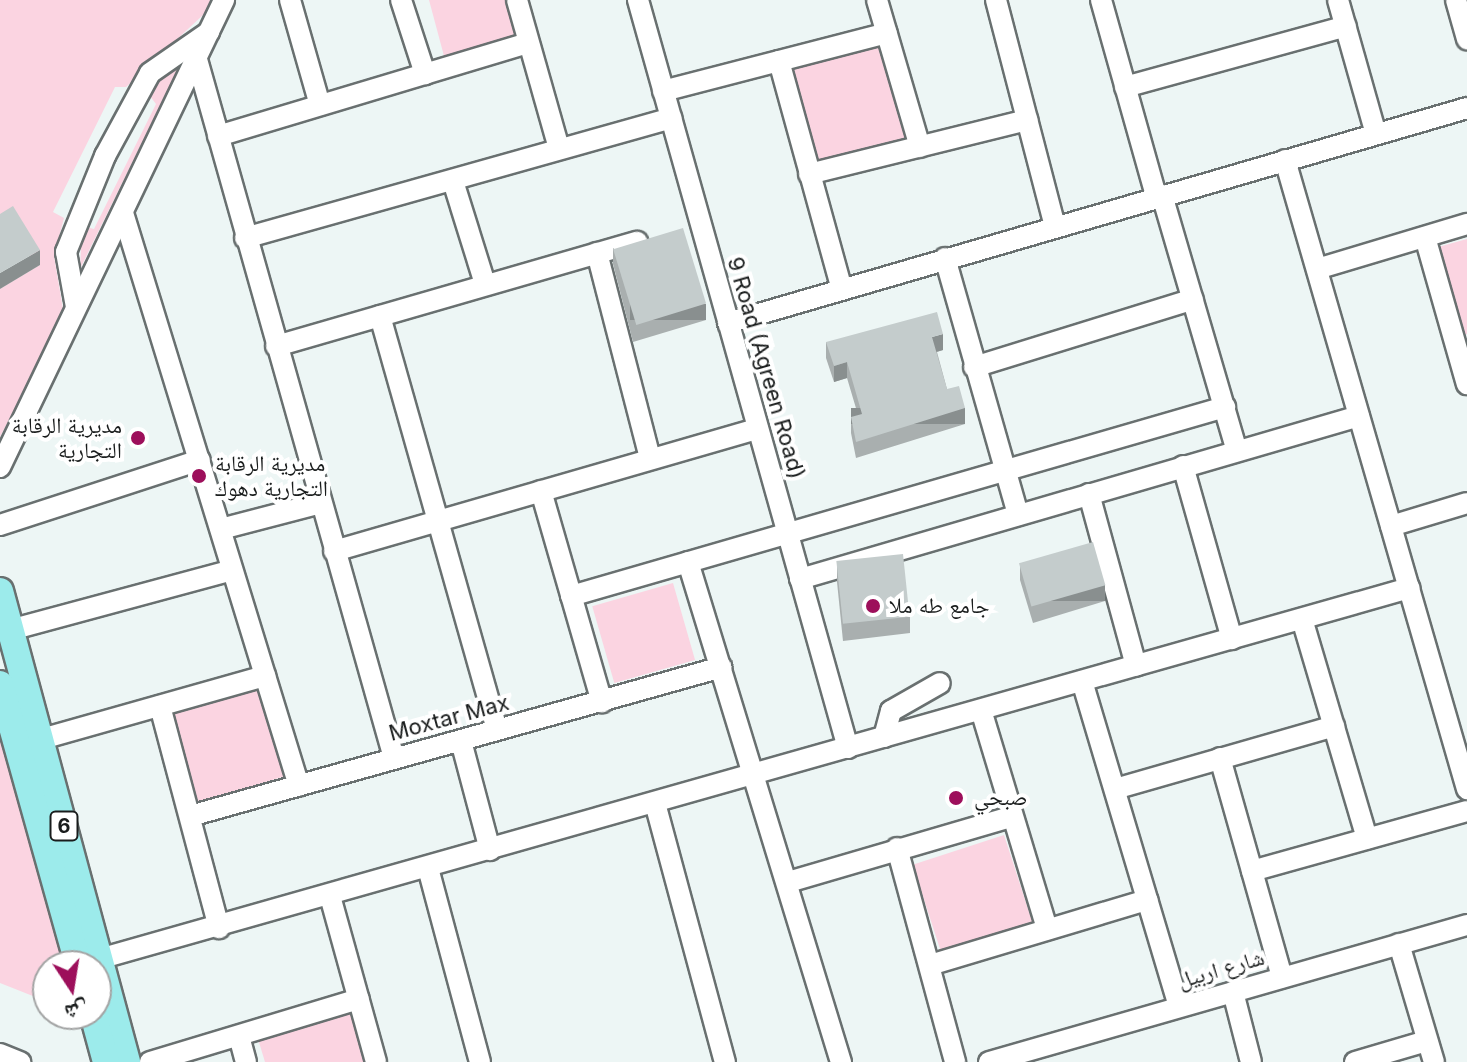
<!DOCTYPE html>
<html>
<head>
<meta charset="utf-8">
<style>
  body { margin:0 }
  #map { position:relative; width:1467px; height:1062px; overflow:hidden; background:#edf6f5; font-family:Inter,"Noto Naskh Arabic",sans-serif }
  div>[style] { position:absolute }
  [style*='--x'] { left:calc(var(--x)*1px); top:calc(var(--y)*1px); width:calc(var(--w)*1px); rotate:calc(var(--a)*1deg) }
  .green>* { inset:0; background:#fbd4e1; transform-origin:0 0 }
  .roads { filter:drop-shadow(2px 0 #697070) drop-shadow(-2px 0 #697070) drop-shadow(0 2px #697070) drop-shadow(0 -2px #697070) }
  .minor>* { height:20px; margin:-10px; padding:0 10px; transform-origin:10px; border-radius:10px; background:#fff }
  .major>* { height:26px; margin:-13px; padding:0 13px; transform-origin:13px; border-radius:13px; background:#9cebeb }
  .wall>* { inset:0; background:#a9afaf }
  .shaded-wall>* { inset:0; background:#898f8f; transform-origin:0 0 }
  .building>* { inset:0; background:#c4cccc; transform-origin:0 0 }
  .dots>* { width:22px; height:22px; translate:-50% -50%; box-sizing:border-box; border:4px solid #fff; border-radius:50% }
  span { translate:-50% -50%; white-space:nowrap; text-align:center; line-height:1.15; -webkit-text-stroke:8px #fff; paint-order:stroke }
  .shield-label span { padding:2px 6px; background:#fff; border:2px solid; border-radius:6px; -webkit-text-stroke-width:0 }
  .shield-label { font-size:20px; color:#191c1c; font-weight:700 }
  .street-label { font-size:22px; color:#191c1c }
  .poi-label { font-size:22px; color:#191c1c }
  .right { translate:-100% -50%; text-align:right }
  .left { translate:0 -50%; text-align:left }
  .north { position:absolute; left:32px; top:950px; width:80px; height:80px; box-sizing:border-box; background:#fff; border:2px solid #a3a4a4; border-radius:50%; rotate:168deg; font-size:22px; font-weight:700; line-height:32px; text-align:center; color:#191c1c }
  .north::after { content:''; display:block; margin:auto; width:28px; height:36px; background:#9d0f5b; clip-path:polygon(50% 0,100% 100%,50% 72%,0 100%) }
</style>
</head>
<body>
<div id="map">
  <div class="green">
    <i style="clip-path:polygon(0 0,219px 0,126px 87px,115px 87px,53px 212px,64px 218px,54px 256px,64px 315px,0 437px,0 289px,40px 265px,0 229px)"></i>
    <i style="clip-path:polygon(429px 0,524px 0,533px 33px,444px 56px)"></i>
    <i style="left:884px;top:45px;width:97px;height:100px;rotate:76deg"></i>
    <i style="clip-path:polygon(181px 63px,101px 226px,80px 269px,82px 226px,94px 229px,156px 104px,147px 92px)"></i>
    <i style="clip-path:polygon(1467px 239px,1467px 334px,1457px 337px,1431px 249px)"></i>
    <i style="left:673px;top:583px;width:80px;height:84px;rotate:74deg"></i>
    <i style="left:258px;top:686px;width:94px;height:91px;rotate:73deg"></i>
    <i style="clip-path:polygon(0 713px,68px 966px,48px 966px,48px 1002px,0 983px)"></i>
    <i style="left:1004px;top:835px;width:92px;height:96px;rotate:72deg"></i>
    <i style="clip-path:polygon(354px 1012px,368px 1062px,265px 1062px,258px 1039px)"></i>
  </div>
  <div class="roads">
    <div class="minor">
      <i style="--x:290;--y:0;--w:109;--a:74.1"></i>
      <i style="--x:401;--y:0;--w:78;--a:72"></i>
      <i style="--x:517;--y:0;--w:154;--a:74.2"></i>
      <i style="--x:638;--y:0;--w:777;--a:74.32"></i>
      <i style="--x:877;--y:0;--w:153;--a:73.7"></i>
      <i style="--x:996;--y:0;--w:234;--a:75.4"></i>
      <i style="--x:1101;--y:0;--w:204;--a:74.3"></i>
      <i style="--x:1338;--y:0;--w:139;--a:74.2"></i>
      <i style="--x:1456;--y:0;--w:41;--a:74.2"></i>
      <i style="--x:196;--y:56;--w:729;--a:74.25"></i>
      <i style="--x:779;--y:61;--w:237;--a:74.6"></i>
      <i style="--x:1125;--y:87;--w:229;--a:-15.4"></i>
      <i style="--x:663;--y:91;--w:231;--a:-14.5"></i>
      <i style="--x:218;--y:136;--w:324;--a:-16.7"></i>
      <i style="--x:1285;--y:160;--w:655;--a:73.86"></i>
      <i style="--x:809;--y:174;--w:225;--a:-13.9"></i>
      <i style="--x:453;--y:181;--w:108;--a:72.7"></i>
      <i style="--x:1162;--y:195;--w:267;--a:73.7"></i>
      <i style="--x:123;--y:213;--w:599;--a:72.93"></i>
      <i style="--x:1425;--y:237;--w:153;--a:74.1"></i>
      <i style="--x:245;--y:238;--w:443;--a:-15.7"></i>
      <i style="--x:597;--y:253;--w:212;--a:75.5"></i>
      <i style="--x:945;--y:258;--w:267;--a:74.1"></i>
      <i style="--x:1317;--y:269;--w:157;--a:-16.7"></i>
      <i style="--x:76;--y:307;--w:56;--a:-100.3"></i>
      <i style="--x:66;--y:252;--w:104;--a:-67.9"></i>
      <i style="--x:105;--y:156;--w:94;--a:-61.5"></i>
      <i style="--x:150;--y:73;--w:72;--a:-34.8"></i>
      <i style="--x:380;--y:316;--w:429;--a:74.2"></i>
      <i style="--x:728;--y:323;--w:770;--a:-16.22"></i>
      <i style="--x:276;--y:346;--w:376;--a:-16.1"></i>
      <i style="--x:974;--y:367;--w:229;--a:-17.2"></i>
      <i style="--x:1183;--y:466;--w:180;--a:74.2"></i>
      <i style="--x:0;--y:467;--w:518;--a:-64.37"></i>
      <i style="--x:541;--y:491;--w:220;--a:73.9"></i>
      <i style="--x:1089;--y:494;--w:178;--a:74.7"></i>
      <i style="--x:0;--y:525;--w:210;--a:-18"></i>
      <i style="--x:1391;--y:526;--w:79;--a:-16.8"></i>
      <i style="--x:221;--y:529;--w:103;--a:-14.6"></i>
      <i style="--x:334;--y:551;--w:441;--a:-16.1"></i>
      <i style="--x:688;--y:562;--w:523;--a:72.99"></i>
      <i style="--x:800;--y:579;--w:582;--a:-16.26"></i>
      <i style="--x:571;--y:596;--w:681;--a:-16.12"></i>
      <i style="--x:1302;--y:619;--w:229;--a:73.5"></i>
      <i style="--x:10;--y:630;--w:230;--a:-15.1"></i>
      <i style="--x:1082;--y:681;--w:339;--a:73.4"></i>
      <i style="--x:160;--y:706;--w:230;--a:75.1"></i>
      <i style="--x:981;--y:710;--w:229;--a:73.2"></i>
      <i style="--x:884;--y:737;--w:27;--a:-75"></i>
      <i style="--x:891;--y:711;--w:56;--a:-29.7"></i>
      <i style="--x:42;--y:739;--w:232;--a:-15.8"></i>
      <i style="--x:461;--y:741;--w:113;--a:75.1"></i>
      <i style="--x:1220;--y:758;--w:228;--a:74.2"></i>
      <i style="--x:1115;--y:789;--w:228;--a:-16"></i>
      <i style="--x:655;--y:803;--w:268;--a:74.9"></i>
      <i style="--x:190;--y:816;--w:552;--a:-15.65"></i>
      <i style="--x:897;--y:848;--w:222;--a:74.8"></i>
      <i style="--x:428;--y:868;--w:201;--a:75"></i>
      <i style="--x:1252;--y:871;--w:223;--a:-15.6"></i>
      <i style="--x:788;--y:882;--w:232;--a:-16.3"></i>
      <i style="--x:330;--y:896;--w:172;--a:74.5"></i>
      <i style="--x:1399;--y:944;--w:123;--a:73.5"></i>
      <i style="--x:99;--y:959;--w:1362;--a:-15.81"></i>
      <i style="--x:930;--y:965;--w:227;--a:-16.7"></i>
      <i style="--x:1233;--y:992;--w:72;--a:75.6"></i>
      <i style="--x:239;--y:1036;--w:27;--a:75"></i>
      <i style="--x:0;--y:1054;--w:22;--a:22"></i>
      <i style="--x:150;--y:1062;--w:218;--a:-16.8"></i>
      <i style="--x:989;--y:1062;--w:497;--a:-16"></i>
      <i style="--x:1355;--y:1062;--w:75;--a:-16.3"></i>
    </div>
    <div class="major">
      <i style="--x:0;--y:591;--w:488;--a:74.9"></i>
      <i style="--x:0;--y:684;--w:293;--a:74.4"></i>
      <i style="--x:93;--y:1014;--w:50;--a:74.8"></i>
    </div>
  </div>
  <div class="wall">
    <i style="clip-path:polygon(613px 248px,706px 320px,633px 342px,613px 264px)"></i>
    <i style="clip-path:polygon(826px 342px,943px 350px,937px 352px,947px 389px,965px 424px,856px 458px,851px 433px,851px 417px,858px 415px,847px 378px,834px 382px,826px 358px)"></i>
    <i style="clip-path:polygon(1020px 565px,1105px 601px,1033px 623px,1020px 580px)"></i>
    <i style="clip-path:polygon(837px 566px,910px 617px,910px 633px,843px 641px,837px 582px)"></i>
  </div>
  <div class="shaded-wall">
    <i style="clip-path:polygon(40px 250px,40px 265px,0 289px,0 273px)"></i>
    <i style="left:706px;top:304px;width:16px;height:76px;rotate:90deg"></i>
    <i style="clip-path:polygon(943px 334px,943px 350px,932px 353px,932px 337px)"></i>
    <i style="clip-path:polygon(847px 362px,847px 378px,834px 382px,834px 366px)"></i>
    <i style="left:965px;top:408px;width:16px;height:114px;rotate:90deg"></i>
    <i style="left:1105px;top:585px;width:16px;height:75px;rotate:90deg"></i>
  </div>
  <div class="building">
    <i style="clip-path:polygon(13px 206px,40px 250px,0 273px,0 214px)"></i>
    <i style="left:683px;top:228px;width:79px;height:73px;rotate:73deg"></i>
    <i style="clip-path:polygon(937px 312px,943px 334px,932px 337px,947px 389px,959px 386px,965px 408px,856px 442px,851px 417px,862px 414px,847px 362px,834px 366px,826px 342px)"></i>
    <i style="left:1093px;top:542px;width:45px;height:77px;rotate:74deg"></i>
    <i style="left:903px;top:554px;width:63px;height:67px;rotate:84deg"></i>
  </div>
  <div class="dots">
    <i style="left:138px;top:438px;background:#9d0f5b"></i>
    <i style="left:199px;top:476px;background:#9d0f5b"></i>
    <i style="left:873px;top:606px;background:#9d0f5b"></i>
    <i style="left:956px;top:798px;background:#9d0f5b"></i>
  </div>
  <div class="shield-label">
    <span style="left:64px;top:826px">6</span>
  </div>
  <div class="street-label">
    <span style="left:766px;top:368px;rotate:74deg">9 Road (Agreen Road)</span>
    <span style="left:449px;top:718px;rotate:-15deg">Moxtar Max</span>
    <span style="left:1221px;top:969px;rotate:-16deg">شارع اربيل</span>
  </div>
  <div class="poi-label">
    <span class="right" style="left:122px;top:438px">مديرية الرقابة<br>التجارية</span>
    <span class="left" style="left:215px;top:476px">مديرية الرقابة<br>التجارية دهوك</span>
    <span class="left" style="left:889px;top:606px">جامع طه ملا</span>
    <span class="left" style="left:974px;top:798px">صبحي</span>
  </div>
  <div class="north">ش</div>
</div>
</body>
</html>
